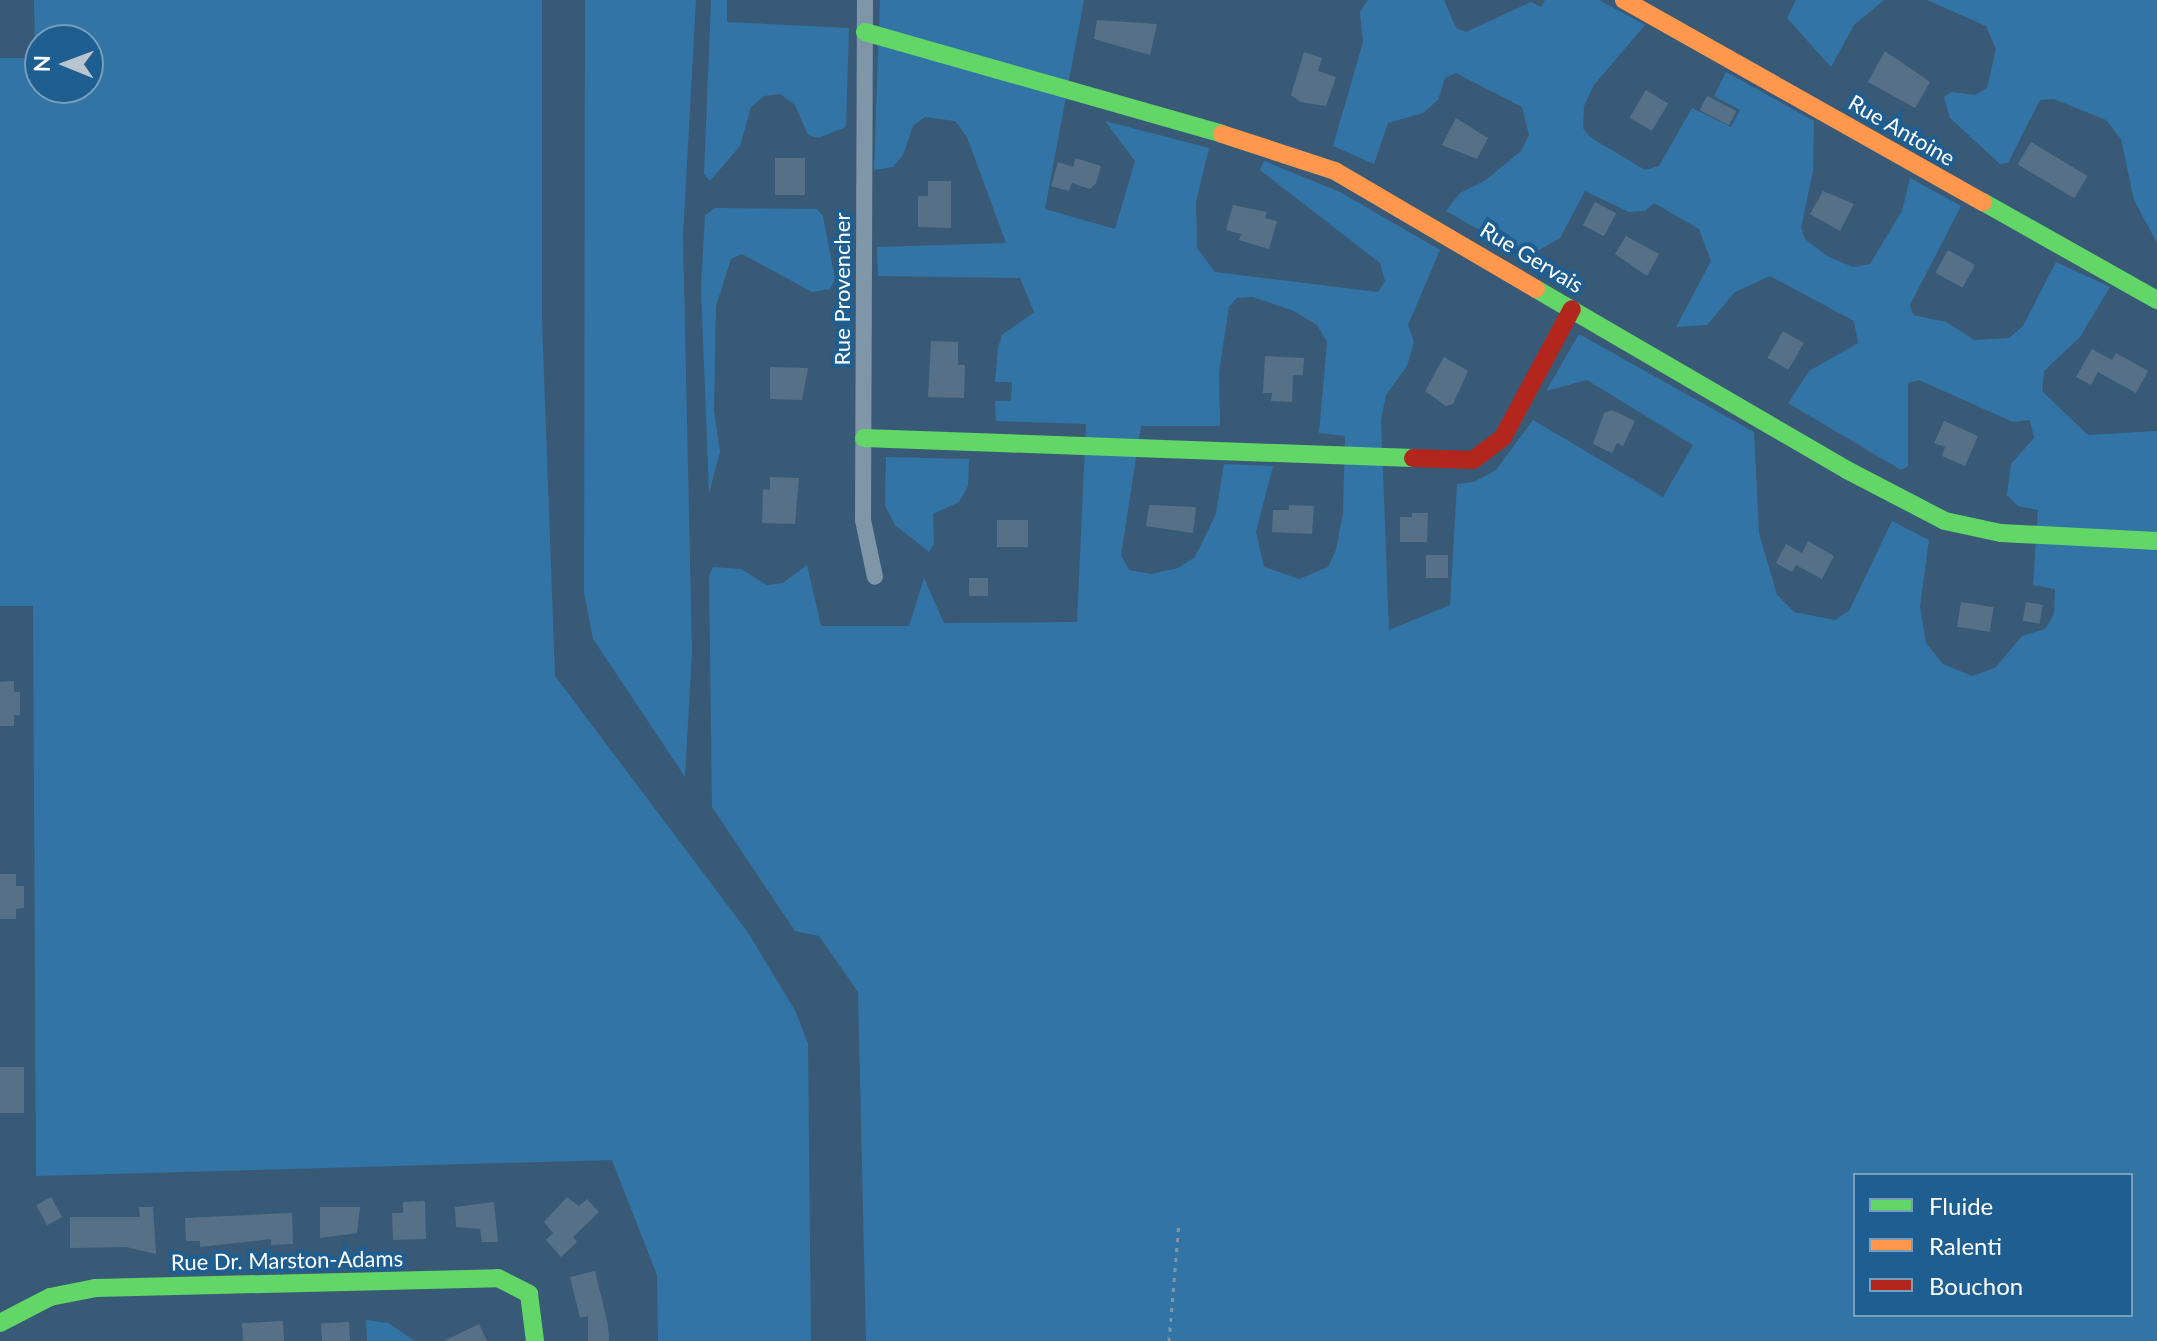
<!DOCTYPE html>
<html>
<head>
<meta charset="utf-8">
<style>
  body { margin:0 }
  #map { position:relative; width:2157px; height:1341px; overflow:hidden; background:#385a76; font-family:Lato,sans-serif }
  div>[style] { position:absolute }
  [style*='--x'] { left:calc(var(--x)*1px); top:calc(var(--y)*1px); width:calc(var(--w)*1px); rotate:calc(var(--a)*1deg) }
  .green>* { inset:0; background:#3374a6 }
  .building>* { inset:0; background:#567187; transform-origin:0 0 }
  .path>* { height:3px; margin-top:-1.5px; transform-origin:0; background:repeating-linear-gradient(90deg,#7f96a9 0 4px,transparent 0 10px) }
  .street>* { height:16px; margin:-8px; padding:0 8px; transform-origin:8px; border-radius:8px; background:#7f96a9 }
  .fast>* { height:18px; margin:-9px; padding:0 9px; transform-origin:9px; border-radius:9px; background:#63d668 }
  .slow>* { height:18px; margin:-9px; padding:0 9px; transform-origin:9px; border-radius:9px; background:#ff974d }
  .jam>* { height:18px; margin:-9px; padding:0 9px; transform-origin:9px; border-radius:9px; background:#b3261e }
  span { translate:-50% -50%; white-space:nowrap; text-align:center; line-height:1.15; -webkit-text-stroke:8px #1e5e90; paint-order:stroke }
  .street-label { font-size:22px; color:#fff }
  .legend { position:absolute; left:1853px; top:1173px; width:280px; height:144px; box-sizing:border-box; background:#1e5e90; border:2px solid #789ebc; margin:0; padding:10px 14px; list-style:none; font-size:24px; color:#fff }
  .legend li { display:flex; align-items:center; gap:16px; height:40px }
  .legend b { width:40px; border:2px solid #789ebc }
  .north { position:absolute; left:24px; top:24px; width:80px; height:80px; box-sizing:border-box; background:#1e5e90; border:2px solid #789ebc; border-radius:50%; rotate:271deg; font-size:22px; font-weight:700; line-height:32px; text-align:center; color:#fff }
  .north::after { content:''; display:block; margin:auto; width:28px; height:36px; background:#b9c5cf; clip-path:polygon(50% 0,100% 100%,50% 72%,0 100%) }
</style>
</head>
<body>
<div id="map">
  <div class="green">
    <i style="clip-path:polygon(evenodd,34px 0,542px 0,542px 320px,555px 676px,747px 931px,796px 1012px,808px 1044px,811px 1341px,658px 1341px,657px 1275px,612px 1160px,36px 1176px,33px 606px,0 606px,0 58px,35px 58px,34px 0,40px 40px,88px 40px,88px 88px,40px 88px,40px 40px)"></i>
    <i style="clip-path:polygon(585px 0,696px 0,683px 236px,692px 652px,685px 777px,593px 639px,584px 592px)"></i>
    <i style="clip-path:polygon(711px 0,727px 0,727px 22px,849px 28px,846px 127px,818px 138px,808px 135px,795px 105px,780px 94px,764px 96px,751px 107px,740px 146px,710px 181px,704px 174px)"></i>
    <i style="clip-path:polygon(evenodd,880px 0,1084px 0,1045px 209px,1115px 229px,1135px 161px,1105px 121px,1209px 148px,1196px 202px,1197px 248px,1215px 272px,1378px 292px,1385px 281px,1380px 263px,1260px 170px,1264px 161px,1340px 192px,1440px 250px,1408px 325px,1414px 342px,1407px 366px,1386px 395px,1381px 420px,1389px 630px,1450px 605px,1457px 484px,1474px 482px,1496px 470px,1533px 420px,1663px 497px,1693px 445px,1587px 380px,1546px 391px,1579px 334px,1754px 432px,1759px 533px,1777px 595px,1794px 612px,1835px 620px,1849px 611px,1892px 521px,1929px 540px,1920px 606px,1926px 643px,1943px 664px,1972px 676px,1995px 668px,2022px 636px,2045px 629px,2054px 614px,2055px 589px,2033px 585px,2038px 510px,2018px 506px,2007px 495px,2011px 464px,2034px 438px,2030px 420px,2013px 422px,1919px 380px,1908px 383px,1908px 466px,1901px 470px,1788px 403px,1809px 371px,1858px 343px,1854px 321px,1770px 276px,1735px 292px,1707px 325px,1676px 327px,1711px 261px,1699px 229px,1654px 203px,1645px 211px,1629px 212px,1585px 191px,1560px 238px,1527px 257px,1446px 211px,1460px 193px,1486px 180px,1521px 151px,1529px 135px,1522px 107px,1456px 73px,1445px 78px,1438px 100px,1423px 113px,1388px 123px,1374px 164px,1333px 146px,1363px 42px,1360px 12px,1368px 0,1444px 0,1456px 28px,1466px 32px,1531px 2px,1541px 7px,1545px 0,1599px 0,1645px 25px,1594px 85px,1584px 106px,1583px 128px,1590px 137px,1645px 170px,1659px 166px,1692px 108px,1731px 127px,1740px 110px,1714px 96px,1726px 72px,1814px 121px,1813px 171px,1801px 228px,1805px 239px,1827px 256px,1853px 267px,1870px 264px,1902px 211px,1910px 178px,1961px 206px,1910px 305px,1913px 315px,1946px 322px,1974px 340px,2009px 338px,2023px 326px,2056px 262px,2110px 287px,2080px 337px,2044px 371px,2042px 391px,2088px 435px,2157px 431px,2157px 1341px,866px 1341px,858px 992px,819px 936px,795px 931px,712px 807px,709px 576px,713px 567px,741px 569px,767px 585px,783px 583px,807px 565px,821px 626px,909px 626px,924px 578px,944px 623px,1077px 622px,1086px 424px,996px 421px,995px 401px,1011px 401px,1012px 382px,995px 382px,998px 348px,1002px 335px,1034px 312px,1020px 278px,878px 276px,877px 247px,1006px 243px,967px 137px,955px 121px,925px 117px,913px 126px,903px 155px,893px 167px,874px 170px,880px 0,1253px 297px,1294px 311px,1317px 325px,1327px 342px,1319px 433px,1345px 436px,1343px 513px,1336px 550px,1328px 567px,1299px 579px,1264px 567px,1256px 532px,1273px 466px,1224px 464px,1216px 514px,1195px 557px,1178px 568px,1151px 574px,1129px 570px,1121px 555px,1141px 426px,1220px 426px,1219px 372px,1229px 307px,1237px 298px,1253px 297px,880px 0,1855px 1175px,2131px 1175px,2131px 1315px,1855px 1315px,1855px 1175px)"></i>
    <i style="clip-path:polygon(1796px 0,1884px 0,1854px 25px,1831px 67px,1787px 18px)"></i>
    <i style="clip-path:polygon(1927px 0,2157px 0,2157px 243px,2134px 200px,2121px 139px,2106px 120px,2054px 99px,2040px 100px,2008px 163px,2000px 164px,1950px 118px,1944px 97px,1952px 92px,1975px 95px,1987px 88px,1996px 49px,1986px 26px)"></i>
    <i style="clip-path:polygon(715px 208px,817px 209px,823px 216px,835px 279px,830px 289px,812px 292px,742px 254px,731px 259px,716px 306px,714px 411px,720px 452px,709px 493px,701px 288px,705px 215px)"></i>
    <i style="clip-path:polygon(886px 457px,969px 459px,968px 486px,959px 502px,933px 514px,934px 544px,929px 552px,895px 525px,885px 506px)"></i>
    <i style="clip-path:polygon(366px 1320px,388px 1323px,415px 1341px,367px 1341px)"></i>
  </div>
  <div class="building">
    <i style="clip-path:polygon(1097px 20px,1157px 24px,1150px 55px,1094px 39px)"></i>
    <i style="clip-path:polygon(1885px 51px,1930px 82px,1915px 108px,1868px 82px)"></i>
    <i style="clip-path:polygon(1304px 52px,1322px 58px,1318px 71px,1336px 77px,1326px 106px,1300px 102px,1291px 95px)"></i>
    <i style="left:1646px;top:90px;width:26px;height:32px;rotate:31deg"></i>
    <i style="left:1707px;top:96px;width:33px;height:16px;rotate:27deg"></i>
    <i style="clip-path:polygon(1456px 118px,1488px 138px,1477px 159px,1442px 145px)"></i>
    <i style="left:2031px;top:142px;width:66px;height:26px;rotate:31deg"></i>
    <i style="left:775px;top:158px;width:30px;height:37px"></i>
    <i style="clip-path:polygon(1075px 158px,1101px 166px,1096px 183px,1090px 189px,1072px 183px,1069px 191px,1051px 186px,1058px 162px,1073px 167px)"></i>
    <i style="clip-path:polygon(928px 181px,951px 181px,951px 228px,918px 227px,918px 196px,928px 196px)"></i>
    <i style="clip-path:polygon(1823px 191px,1854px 204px,1840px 231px,1810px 214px)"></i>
    <i style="left:1595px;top:202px;width:24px;height:26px;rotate:28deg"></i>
    <i style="clip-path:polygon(1233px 205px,1267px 212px,1265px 218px,1277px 221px,1269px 249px,1239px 240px,1241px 234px,1226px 230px)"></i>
    <i style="clip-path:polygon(1626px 236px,1659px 254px,1647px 276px,1615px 254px)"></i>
    <i style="left:1948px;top:250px;width:31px;height:26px;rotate:29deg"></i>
    <i style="left:1783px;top:331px;width:24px;height:31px;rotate:30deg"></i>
    <i style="clip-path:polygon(931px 341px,958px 342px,958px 365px,965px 365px,964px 398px,928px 397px)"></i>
    <i style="clip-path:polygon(2092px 349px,2112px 360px,2116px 353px,2148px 371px,2136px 393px,2098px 372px,2091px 385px,2076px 377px)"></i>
    <i style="clip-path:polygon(1265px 356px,1304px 358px,1303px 375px,1293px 375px,1292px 402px,1271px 401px,1272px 393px,1263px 393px)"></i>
    <i style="clip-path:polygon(1444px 357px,1468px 371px,1453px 404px,1446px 406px,1425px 391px)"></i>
    <i style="clip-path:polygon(770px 367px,808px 368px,802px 400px,770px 399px)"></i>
    <i style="clip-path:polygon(1612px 410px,1635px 421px,1623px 446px,1617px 443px,1612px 453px,1593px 444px,1604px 413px)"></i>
    <i style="clip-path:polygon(1944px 421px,1978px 436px,1965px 466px,1942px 456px,1945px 447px,1934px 443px)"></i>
    <i style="clip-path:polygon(770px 477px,799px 478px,795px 524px,762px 523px,763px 489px,770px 490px)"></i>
    <i style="clip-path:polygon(1149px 505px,1196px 507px,1193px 533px,1146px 526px)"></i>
    <i style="clip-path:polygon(1289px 505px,1314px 506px,1312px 534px,1272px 532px,1273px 510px,1289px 510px)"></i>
    <i style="clip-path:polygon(1412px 513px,1428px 513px,1427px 542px,1400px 542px,1400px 517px,1412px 517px)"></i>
    <i style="left:997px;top:520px;width:31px;height:27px"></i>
    <i style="clip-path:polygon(1808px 541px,1834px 556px,1822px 579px,1796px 565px,1792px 572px,1776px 563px,1786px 544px,1802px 553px)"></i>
    <i style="left:1426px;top:555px;width:22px;height:23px"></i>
    <i style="left:969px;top:578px;width:19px;height:18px"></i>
    <i style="left:1961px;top:602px;width:33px;height:25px;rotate:9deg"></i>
    <i style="left:2026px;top:602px;width:17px;height:19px;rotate:10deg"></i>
    <i style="clip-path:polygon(14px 681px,14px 692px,20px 692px,20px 715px,14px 715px,14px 726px,0 726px,0 682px)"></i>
    <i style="clip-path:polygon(0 874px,16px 874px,16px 886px,24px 886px,24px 908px,16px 909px,16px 919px,0 919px)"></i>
    <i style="left:0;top:1067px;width:24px;height:46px"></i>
    <i style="left:51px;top:1197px;width:23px;height:17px;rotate:61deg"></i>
    <i style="clip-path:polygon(567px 1197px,579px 1206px,587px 1199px,599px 1212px,573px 1237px,577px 1242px,561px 1257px,546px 1240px,553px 1233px,544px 1222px)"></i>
    <i style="clip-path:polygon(425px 1201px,426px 1239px,393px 1240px,392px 1213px,403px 1213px,403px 1202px)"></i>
    <i style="clip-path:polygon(494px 1202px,498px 1242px,482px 1242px,480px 1229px,456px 1227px,455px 1207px)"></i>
    <i style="clip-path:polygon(139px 1207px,153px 1207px,156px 1254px,126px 1247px,70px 1248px,70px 1217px,140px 1217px)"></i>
    <i style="clip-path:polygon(320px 1207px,360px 1207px,357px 1233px,320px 1238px)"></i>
    <i style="clip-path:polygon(292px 1213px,293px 1244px,271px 1245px,271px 1239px,200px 1247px,200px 1241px,186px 1241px,185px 1218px)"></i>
    <i style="clip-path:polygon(595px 1271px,608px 1325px,609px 1341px,588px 1341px,588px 1316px,580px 1318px,570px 1277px)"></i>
    <i style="left:283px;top:1321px;width:20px;height:41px;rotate:87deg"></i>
    <i style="left:349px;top:1322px;width:19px;height:28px;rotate:87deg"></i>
    <i style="clip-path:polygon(479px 1324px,487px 1341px,444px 1341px)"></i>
  </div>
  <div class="path">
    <i style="--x:1169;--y:1341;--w:119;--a:-85.2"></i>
  </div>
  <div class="street">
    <i style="--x:865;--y:0;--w:520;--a:90.22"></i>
    <i style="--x:863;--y:520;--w:58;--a:78.1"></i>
  </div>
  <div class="fast">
    <i style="--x:865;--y:32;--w:371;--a:15.9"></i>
    <i style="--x:1983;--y:202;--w:200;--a:29.4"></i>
    <i style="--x:1536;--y:289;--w:360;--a:30.2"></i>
    <i style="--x:1847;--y:470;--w:110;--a:27.5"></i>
    <i style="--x:1945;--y:521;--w:57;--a:12.1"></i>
    <i style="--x:2001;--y:533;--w:156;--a:2.9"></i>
    <i style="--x:864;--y:438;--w:549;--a:2.09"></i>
    <i style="--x:0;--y:1323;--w:56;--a:-27.5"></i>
    <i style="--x:50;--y:1297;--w:47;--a:-11.1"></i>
    <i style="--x:96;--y:1288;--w:402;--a:-1.4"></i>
    <i style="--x:498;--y:1278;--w:35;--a:27"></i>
    <i style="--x:529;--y:1294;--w:47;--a:82.7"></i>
  </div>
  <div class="slow">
    <i style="--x:1624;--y:0;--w:412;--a:29.4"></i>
    <i style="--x:1222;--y:134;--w:119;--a:18.1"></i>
    <i style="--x:1335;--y:171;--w:233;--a:30.4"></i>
  </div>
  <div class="jam">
    <i style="--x:1413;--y:458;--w:60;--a:1.9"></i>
    <i style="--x:1473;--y:460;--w:38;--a:-37"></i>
    <i style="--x:1503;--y:437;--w:145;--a:-61.7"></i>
  </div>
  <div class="street-label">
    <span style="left:1902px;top:130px;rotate:30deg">Rue Antoine</span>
    <span style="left:1532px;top:257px;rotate:31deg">Rue Gervais</span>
    <span style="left:842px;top:289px;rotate:-90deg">Rue Provencher</span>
    <span style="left:287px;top:1260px;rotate:-1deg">Rue Dr. Marston-Adams</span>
  </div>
  <ul class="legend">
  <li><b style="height:10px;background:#63d668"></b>Fluide</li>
  <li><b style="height:10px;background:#ff974d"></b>Ralenti</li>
  <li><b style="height:10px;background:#b3261e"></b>Bouchon</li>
  </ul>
  <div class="north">N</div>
</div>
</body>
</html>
